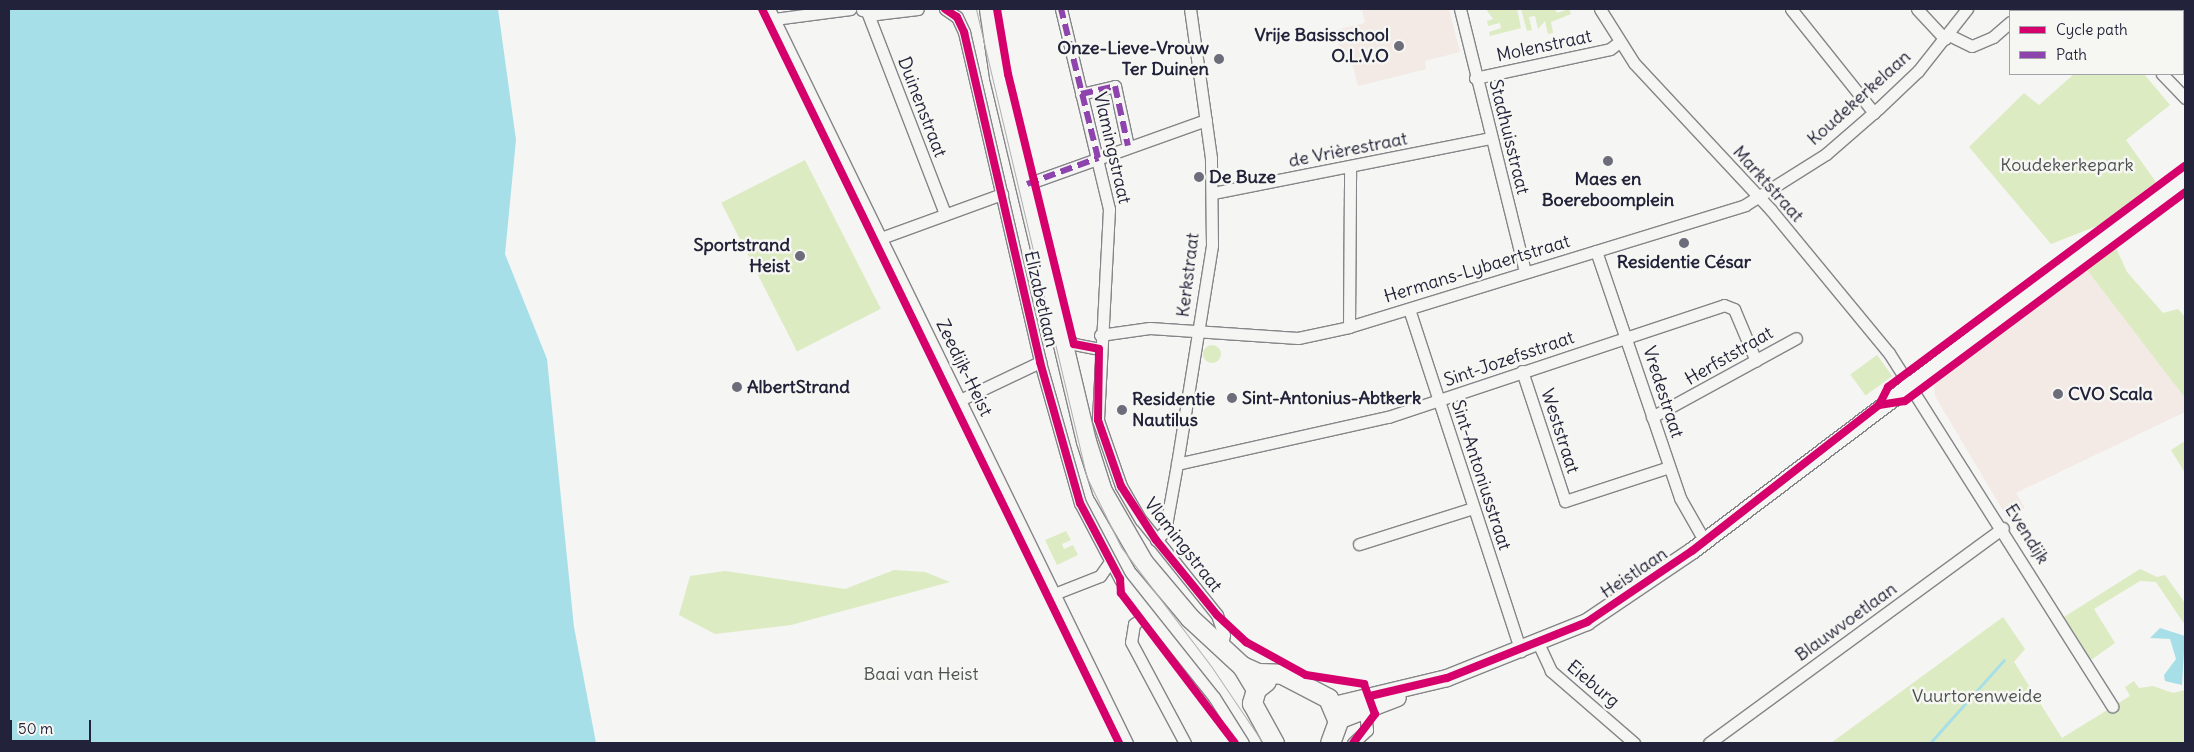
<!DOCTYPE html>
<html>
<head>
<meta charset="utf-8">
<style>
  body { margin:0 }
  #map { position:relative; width:2194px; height:752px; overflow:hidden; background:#f5f5f3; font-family:Delius,sans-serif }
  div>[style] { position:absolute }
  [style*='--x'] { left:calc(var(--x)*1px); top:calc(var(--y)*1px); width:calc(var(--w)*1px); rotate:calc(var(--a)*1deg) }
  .built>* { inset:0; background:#f3e9e5 }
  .green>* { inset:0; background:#dcebc2; transform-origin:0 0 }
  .round { border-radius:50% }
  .water>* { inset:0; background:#a7dfe8 }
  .stream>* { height:3px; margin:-1.5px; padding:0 1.5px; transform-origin:1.5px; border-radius:1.5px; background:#a7dfe8 }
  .roads { filter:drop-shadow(1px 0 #858589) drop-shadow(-1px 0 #858589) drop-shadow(0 1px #858589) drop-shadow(0 -1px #858589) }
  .street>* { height:11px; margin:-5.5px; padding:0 5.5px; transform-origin:5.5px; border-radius:5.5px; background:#f5f5f3 }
  .secondary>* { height:16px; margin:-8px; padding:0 8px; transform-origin:8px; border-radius:8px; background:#f5f5f3 }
  .primary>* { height:19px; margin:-9.5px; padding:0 9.5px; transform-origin:9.5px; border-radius:9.5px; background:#f5f5f3 }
  .tram>* { height:1px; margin:-0.5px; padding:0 0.5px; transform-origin:0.5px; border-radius:0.5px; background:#b0b0b2 }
  .quiet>* { height:6px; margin-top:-3px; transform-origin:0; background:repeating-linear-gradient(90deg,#8e44ad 0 12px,transparent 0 18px) }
  .cycleway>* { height:8px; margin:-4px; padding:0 4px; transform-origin:4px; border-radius:4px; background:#d6006c }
  .dots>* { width:14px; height:14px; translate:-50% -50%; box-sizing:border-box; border:2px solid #f6f6f2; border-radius:50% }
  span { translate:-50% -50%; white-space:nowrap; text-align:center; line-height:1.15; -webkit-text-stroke:5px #f6f6f2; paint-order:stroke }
  .poi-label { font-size:18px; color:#22223b; font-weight:700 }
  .right { translate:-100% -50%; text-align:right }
  .left { translate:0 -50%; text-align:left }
  .street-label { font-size:18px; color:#22223b }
  .park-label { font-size:18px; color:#4c5252 }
  .frame { position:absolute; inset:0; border:10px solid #22223b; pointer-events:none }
  .legend { position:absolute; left:2009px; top:10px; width:175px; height:65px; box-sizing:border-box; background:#f6f6f2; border:1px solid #a1a1a9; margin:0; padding:6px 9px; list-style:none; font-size:15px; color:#22223b }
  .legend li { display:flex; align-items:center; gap:10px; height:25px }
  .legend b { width:25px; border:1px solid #a1a1a9 }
  .scale { position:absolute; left:10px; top:720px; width:81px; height:22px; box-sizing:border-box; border:2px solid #22223b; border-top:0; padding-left:6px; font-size:15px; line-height:18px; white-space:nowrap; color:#22223b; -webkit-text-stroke:4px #f6f6f2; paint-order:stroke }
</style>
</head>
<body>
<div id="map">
  <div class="built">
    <i style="clip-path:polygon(1362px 9px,1449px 9px,1460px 52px,1425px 61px,1426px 69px,1358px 86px,1351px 59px,1343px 61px,1335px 30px,1365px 23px)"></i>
    <i style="clip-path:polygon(2087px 270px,2185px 398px,2185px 412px,2016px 493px,2025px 508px,2008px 519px,1935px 396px,1934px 385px)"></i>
  </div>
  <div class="green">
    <i style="clip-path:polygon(1486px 9px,1517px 9px,1521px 28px,1490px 36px,1489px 32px,1501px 28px,1500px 23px,1488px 26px,1487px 21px,1493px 19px)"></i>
    <i style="clip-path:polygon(1521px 9px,1555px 9px,1557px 13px,1569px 9px,1571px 14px,1551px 22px,1553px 33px,1548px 34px,1545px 21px,1538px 29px,1535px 16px,1529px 17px,1532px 30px,1527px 31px)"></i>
    <i style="clip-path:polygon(2074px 74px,2144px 74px,2170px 105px,2126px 140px,2156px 182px,2102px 224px,2051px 244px,1969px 147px,2024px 93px,2039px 105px)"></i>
    <i style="left:805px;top:160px;width:167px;height:94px;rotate:63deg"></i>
    <i style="clip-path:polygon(2116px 248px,2127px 272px,2163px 313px,2178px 309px,2185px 317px,2185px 398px,2087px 270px)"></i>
    <i class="round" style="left:1203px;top:345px;width:18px;height:18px"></i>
    <i style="left:1877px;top:355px;width:26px;height:33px;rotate:54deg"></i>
    <i style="clip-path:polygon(2185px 441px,2185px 473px,2171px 450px)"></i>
    <i style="clip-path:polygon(1066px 531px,1071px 540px,1062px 544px,1064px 549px,1073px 545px,1078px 555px,1057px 565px,1045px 540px)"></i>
    <i style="clip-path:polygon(2140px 569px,2157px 577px,2165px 575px,2185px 603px,2185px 625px,2156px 582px,2140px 581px,2094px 609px,2115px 643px,2091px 660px,2064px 617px)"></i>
    <i style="clip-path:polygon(894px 570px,925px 572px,950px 582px,791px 625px,715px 634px,679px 615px,690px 576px,725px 571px,845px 589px)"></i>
    <i style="clip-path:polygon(2003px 617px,2025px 649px,2014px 662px,2062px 738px,2130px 696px,2125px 687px,2134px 681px,2139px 688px,2153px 686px,2173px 693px,2185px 690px,2185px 743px,1831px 743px)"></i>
  </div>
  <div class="water">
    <i style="clip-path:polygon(9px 9px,498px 9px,516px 140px,505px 254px,547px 359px,574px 627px,596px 743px,9px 743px)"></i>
    <i style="clip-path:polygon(2160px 628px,2185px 636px,2182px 685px,2165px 681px,2164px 675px,2176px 659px,2170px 639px,2150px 638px)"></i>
  </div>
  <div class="stream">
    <i style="--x:1930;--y:743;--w:111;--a:-48.3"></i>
  </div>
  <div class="roads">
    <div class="street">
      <i style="--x:769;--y:9;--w:817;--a:64"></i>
      <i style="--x:866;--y:9;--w:220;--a:68.9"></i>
      <i style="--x:945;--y:9;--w:14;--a:34"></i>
      <i style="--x:957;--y:17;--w:17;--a:65"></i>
      <i style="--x:964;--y:32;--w:339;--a:77"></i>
      <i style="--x:1040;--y:362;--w:147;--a:74.2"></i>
      <i style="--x:1080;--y:503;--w:86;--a:62.2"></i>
      <i style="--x:1120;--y:579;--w:151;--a:51.5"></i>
      <i style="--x:1214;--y:697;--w:54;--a:57.8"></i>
      <i style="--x:1061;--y:9;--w:206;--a:76.5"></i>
      <i style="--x:1109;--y:209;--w:211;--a:93"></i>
      <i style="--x:1098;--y:420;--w:70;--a:70.8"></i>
      <i style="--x:1121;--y:486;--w:39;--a:60"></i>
      <i style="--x:1141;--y:520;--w:122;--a:51.3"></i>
      <i style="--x:1217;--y:615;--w:21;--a:71"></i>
      <i style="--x:1224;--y:635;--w:13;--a:103"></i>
      <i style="--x:1460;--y:9;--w:271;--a:76.1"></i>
      <i style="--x:1600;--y:9;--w:64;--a:57.8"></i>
      <i style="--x:1634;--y:63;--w:201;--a:47"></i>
      <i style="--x:1771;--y:210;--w:185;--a:50.5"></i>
      <i style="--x:1889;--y:353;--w:418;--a:57.7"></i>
      <i style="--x:1791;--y:9;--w:133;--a:51.4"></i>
      <i style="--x:1917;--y:9;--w:41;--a:47"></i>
      <i style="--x:2125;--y:9;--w:2;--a:63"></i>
      <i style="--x:862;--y:10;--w:15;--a:16"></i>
      <i style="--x:876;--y:14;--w:42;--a:-6.8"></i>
      <i style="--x:774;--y:19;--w:77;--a:-7.5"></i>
      <i style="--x:1949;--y:35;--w:25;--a:26"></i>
      <i style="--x:1972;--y:46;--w:23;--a:-23"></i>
      <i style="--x:1993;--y:37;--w:23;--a:-41"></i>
      <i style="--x:2162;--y:74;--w:33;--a:46"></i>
      <i style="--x:1475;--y:78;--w:138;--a:-12.1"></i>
      <i style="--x:1610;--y:49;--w:10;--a:-37"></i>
      <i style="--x:1081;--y:94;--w:35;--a:-13"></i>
      <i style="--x:1115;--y:86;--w:61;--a:77.8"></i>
      <i style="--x:1027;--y:184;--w:190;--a:-19.7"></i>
      <i style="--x:1213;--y:193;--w:282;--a:-11.2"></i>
      <i style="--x:881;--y:238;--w:129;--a:-20"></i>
      <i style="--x:1596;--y:251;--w:261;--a:71.2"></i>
      <i style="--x:1680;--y:498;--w:48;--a:60.3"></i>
      <i style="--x:1409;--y:309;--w:360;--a:71.9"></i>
      <i style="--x:1349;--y:327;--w:158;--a:-89.6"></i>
      <i style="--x:1062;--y:333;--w:16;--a:43"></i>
      <i style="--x:1074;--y:344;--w:25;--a:11"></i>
      <i style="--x:1100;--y:335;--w:50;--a:-8"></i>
      <i style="--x:1150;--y:328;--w:148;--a:3.9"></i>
      <i style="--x:1298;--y:338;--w:52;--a:-12.2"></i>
      <i style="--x:1349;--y:327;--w:414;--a:-17.1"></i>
      <i style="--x:1745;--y:205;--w:96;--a:-32.2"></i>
      <i style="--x:1826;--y:154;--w:70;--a:-41"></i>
      <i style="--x:1879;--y:108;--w:54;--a:-43.5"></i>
      <i style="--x:1918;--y:71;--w:79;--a:-51.7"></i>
      <i style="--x:1522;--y:371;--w:137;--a:71.7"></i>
      <i style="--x:1565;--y:501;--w:109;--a:-18.1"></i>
      <i style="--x:960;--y:400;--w:89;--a:-25.4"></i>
      <i style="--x:1652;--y:417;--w:164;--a:-28.7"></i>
      <i style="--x:1177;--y:464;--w:216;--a:-12.6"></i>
      <i style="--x:1388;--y:417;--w:354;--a:-18.4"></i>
      <i style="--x:1724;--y:305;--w:11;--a:22"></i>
      <i style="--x:1734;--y:309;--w:56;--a:67.1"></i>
      <i style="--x:1156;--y:540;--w:13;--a:-45"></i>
      <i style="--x:1165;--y:531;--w:68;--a:-79.8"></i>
      <i style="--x:1177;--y:464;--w:222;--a:-80.9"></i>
      <i style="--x:1212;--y:245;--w:87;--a:-90.7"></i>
      <i style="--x:1211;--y:158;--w:150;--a:-98"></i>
      <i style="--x:1359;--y:544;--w:120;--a:-17.5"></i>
      <i style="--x:1054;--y:594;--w:49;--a:-21.4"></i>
      <i style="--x:1100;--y:576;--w:16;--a:-55"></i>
      <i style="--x:1146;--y:615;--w:15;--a:143"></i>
      <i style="--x:1134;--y:624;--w:18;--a:99"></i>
      <i style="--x:1131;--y:642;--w:115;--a:61.9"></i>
      <i style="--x:1539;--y:645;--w:29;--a:65"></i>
      <i style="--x:1551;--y:671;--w:110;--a:40.9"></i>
      <i style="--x:1353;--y:743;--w:19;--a:-43"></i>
      <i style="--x:1367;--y:730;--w:19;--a:-96"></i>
      <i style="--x:1709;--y:743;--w:364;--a:-36.2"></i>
    </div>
    <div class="secondary">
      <i style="--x:1334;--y:705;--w:116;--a:-13.4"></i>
      <i style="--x:1447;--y:678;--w:151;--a:-21.8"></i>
      <i style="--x:1587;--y:622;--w:127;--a:-34.1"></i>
      <i style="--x:1692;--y:551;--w:618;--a:-37.11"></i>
      <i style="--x:1338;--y:721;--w:64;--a:-21"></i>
    </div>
    <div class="primary">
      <i style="--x:989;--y:9;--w:68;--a:81.5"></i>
      <i style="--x:999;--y:76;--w:375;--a:76.6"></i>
      <i style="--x:1086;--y:441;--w:52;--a:72.3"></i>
      <i style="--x:1102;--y:491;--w:82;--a:60"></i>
      <i style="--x:1143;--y:562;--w:73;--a:50"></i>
      <i style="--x:1190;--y:618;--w:71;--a:42.7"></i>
      <i style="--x:1242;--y:666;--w:27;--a:59"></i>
      <i style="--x:1242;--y:666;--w:17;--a:24"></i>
      <i style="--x:1258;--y:673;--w:24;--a:2"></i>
      <i style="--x:1282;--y:674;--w:52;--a:27.6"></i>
      <i style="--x:1328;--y:698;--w:25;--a:67"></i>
      <i style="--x:1338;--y:721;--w:23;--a:110"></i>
      <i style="--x:1266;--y:681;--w:13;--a:141"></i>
      <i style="--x:1256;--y:689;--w:15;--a:106"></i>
      <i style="--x:1252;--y:703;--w:46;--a:61.2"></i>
    </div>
  </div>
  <div class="tram">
    <i style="--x:976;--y:9;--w:482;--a:76.7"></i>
    <i style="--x:1087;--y:478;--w:77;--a:63.8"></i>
    <i style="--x:1121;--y:547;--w:149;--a:52.9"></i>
    <i style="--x:1211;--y:666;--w:93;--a:56"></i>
  </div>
  <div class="quiet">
    <i style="--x:1081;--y:94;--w:35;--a:-13"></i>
    <i style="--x:1115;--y:86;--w:61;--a:77.8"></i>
    <i style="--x:1027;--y:184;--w:76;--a:-20.1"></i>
    <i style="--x:1098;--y:158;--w:154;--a:-103.9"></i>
  </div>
  <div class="cycleway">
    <i style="--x:762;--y:9;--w:816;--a:64.06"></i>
    <i style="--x:945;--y:9;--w:14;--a:34"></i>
    <i style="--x:957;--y:17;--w:17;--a:65"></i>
    <i style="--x:964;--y:32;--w:339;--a:77"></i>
    <i style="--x:1040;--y:362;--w:147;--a:74.2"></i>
    <i style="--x:1080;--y:503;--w:86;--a:62.2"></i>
    <i style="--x:1120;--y:579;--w:14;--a:86"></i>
    <i style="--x:1121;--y:593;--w:188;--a:52.8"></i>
    <i style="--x:997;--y:9;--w:66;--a:80.4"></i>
    <i style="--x:1008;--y:74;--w:278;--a:76.3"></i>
    <i style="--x:1074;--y:344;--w:25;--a:11"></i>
    <i style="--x:1099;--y:349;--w:71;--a:90.8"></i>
    <i style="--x:1098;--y:420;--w:70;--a:70.8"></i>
    <i style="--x:1121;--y:486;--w:64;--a:57.1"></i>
    <i style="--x:1156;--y:540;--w:97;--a:50.9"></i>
    <i style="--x:1217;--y:615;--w:40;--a:43"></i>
    <i style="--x:1246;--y:642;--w:68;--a:28.8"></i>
    <i style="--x:1306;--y:675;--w:59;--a:8.8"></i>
    <i style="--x:1364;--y:684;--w:32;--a:70"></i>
    <i style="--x:1375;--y:714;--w:36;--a:127"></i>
    <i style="--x:1879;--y:405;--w:26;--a:-9"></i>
    <i style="--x:1905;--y:401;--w:349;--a:-36.7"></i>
    <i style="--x:1370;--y:696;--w:79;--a:-13.2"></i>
    <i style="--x:1447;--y:678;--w:151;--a:-21.8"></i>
    <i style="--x:1587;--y:622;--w:127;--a:-34.1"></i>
    <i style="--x:1692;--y:551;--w:237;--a:-38"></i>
    <i style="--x:1879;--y:405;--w:20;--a:-63"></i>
    <i style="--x:1888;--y:387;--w:370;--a:-36.7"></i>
  </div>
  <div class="dots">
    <i style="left:1399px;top:46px;background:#6c6c7b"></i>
    <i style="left:1219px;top:59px;background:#6c6c7b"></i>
    <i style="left:1608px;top:161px;background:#6c6c7b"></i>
    <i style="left:1199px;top:177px;background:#6c6c7b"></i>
    <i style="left:1684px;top:243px;background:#6c6c7b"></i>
    <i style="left:800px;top:256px;background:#6c6c7b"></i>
    <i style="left:737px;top:387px;background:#6c6c7b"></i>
    <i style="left:2058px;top:394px;background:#6c6c7b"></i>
    <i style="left:1232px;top:398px;background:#6c6c7b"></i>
    <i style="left:1122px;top:410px;background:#6c6c7b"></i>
  </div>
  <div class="poi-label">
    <span class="right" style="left:1389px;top:46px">Vrije Basisschool<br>O.L.V.O</span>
    <span class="right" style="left:1209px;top:59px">Onze-Lieve-Vrouw<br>Ter Duinen</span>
    <span class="left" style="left:1209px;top:177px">De Buze</span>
    <span style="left:1608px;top:190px">Maes en<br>Boereboomplein</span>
    <span class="right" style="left:790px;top:256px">Sportstrand<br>Heist</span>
    <span style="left:1684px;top:262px">Residentie César</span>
    <span class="left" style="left:747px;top:387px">AlbertStrand</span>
    <span class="left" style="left:2068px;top:394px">CVO Scala</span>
    <span class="left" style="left:1242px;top:398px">Sint-Antonius-Abtkerk</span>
    <span class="left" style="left:1132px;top:410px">Residentie<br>Nautilus</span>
  </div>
  <div class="street-label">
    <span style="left:1544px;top:46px;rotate:-12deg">Molenstraat</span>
    <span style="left:1859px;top:98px;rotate:-42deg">Koudekerkelaan</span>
    <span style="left:922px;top:107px;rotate:69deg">Duinenstraat</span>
    <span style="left:1509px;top:137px;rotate:76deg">Stadhuisstraat</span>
    <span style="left:1112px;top:148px;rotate:77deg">Vlamingstraat</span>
    <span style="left:1348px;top:150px;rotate:-11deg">de Vrièrestraat</span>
    <span style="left:1768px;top:184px;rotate:48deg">Marktstraat</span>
    <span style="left:1477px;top:269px;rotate:-17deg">Hermans-Lybaertstraat</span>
    <span style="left:1188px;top:275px;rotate:-83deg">Kerkstraat</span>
    <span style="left:1041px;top:299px;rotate:77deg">Elizabetlaan</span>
    <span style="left:1729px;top:356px;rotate:-30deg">Herfststraat</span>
    <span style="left:1509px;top:359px;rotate:-19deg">Sint-Jozefsstraat</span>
    <span style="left:964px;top:368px;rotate:64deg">Zeedijk-Heist</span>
    <span style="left:1663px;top:392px;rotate:72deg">Vredestraat</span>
    <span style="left:1560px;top:431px;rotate:72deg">Weststraat</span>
    <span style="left:1481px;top:475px;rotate:72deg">Sint-Antoniusstraat</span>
    <span style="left:2027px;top:534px;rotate:58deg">Evendijk</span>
    <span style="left:1183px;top:545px;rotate:52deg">Vlamingstraat</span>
    <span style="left:1634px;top:573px;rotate:-34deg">Heistlaan</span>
    <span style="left:1846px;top:622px;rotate:-36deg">Blauwvoetlaan</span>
    <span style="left:1593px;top:684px;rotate:40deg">Eieburg</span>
  </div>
  <div class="park-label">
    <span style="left:2067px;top:165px">Koudekerkepark</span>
    <span style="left:921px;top:674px">Baai van Heist</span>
    <span style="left:1977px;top:696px">Vuurtorenweide</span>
  </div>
  <div class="frame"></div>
  <ul class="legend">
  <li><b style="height:6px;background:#d6006c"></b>Cycle path</li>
  <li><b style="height:6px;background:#8e44ad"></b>Path</li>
  </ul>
  <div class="scale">50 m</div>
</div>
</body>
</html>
